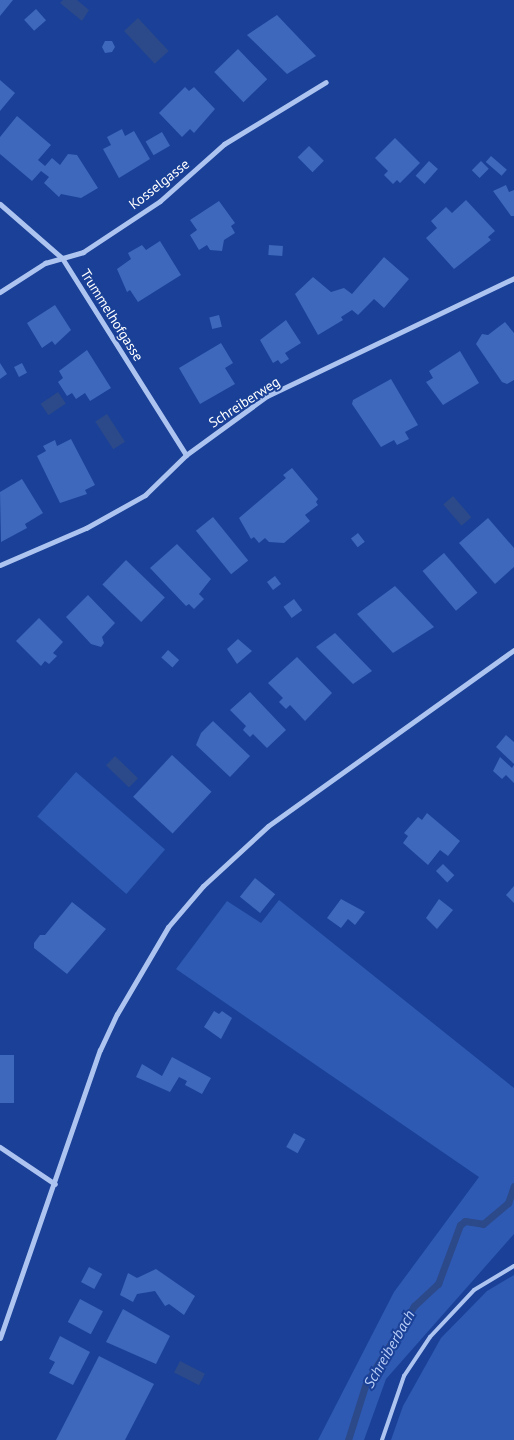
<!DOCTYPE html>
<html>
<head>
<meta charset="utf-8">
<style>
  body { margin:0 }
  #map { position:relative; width:514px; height:1440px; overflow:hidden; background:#1a4197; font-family:"PT Sans",sans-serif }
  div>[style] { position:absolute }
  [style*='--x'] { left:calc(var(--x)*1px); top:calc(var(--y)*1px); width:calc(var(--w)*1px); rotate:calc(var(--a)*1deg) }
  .green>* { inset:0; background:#2e5ab4; transform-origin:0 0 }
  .water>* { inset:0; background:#2c498a; transform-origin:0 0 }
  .stream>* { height:7px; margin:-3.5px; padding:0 3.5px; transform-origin:3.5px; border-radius:3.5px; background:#2c498a }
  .building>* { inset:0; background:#3e68bc; transform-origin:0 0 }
  .lane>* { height:4px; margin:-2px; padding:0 2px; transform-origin:2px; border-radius:2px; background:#aec4f0 }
  .street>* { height:5px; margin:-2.5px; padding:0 2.5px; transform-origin:2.5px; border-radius:2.5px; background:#aec4f0 }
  span { translate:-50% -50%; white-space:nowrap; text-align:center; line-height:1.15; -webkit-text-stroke:4px #1a4197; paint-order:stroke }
  .street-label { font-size:14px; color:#fff }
  .water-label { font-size:15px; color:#bacef7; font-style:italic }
</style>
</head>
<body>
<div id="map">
  <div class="green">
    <i style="left:76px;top:772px;width:118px;height:59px;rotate:41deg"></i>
    <i style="clip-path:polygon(279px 900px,514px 1088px,514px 1234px,386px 1379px,364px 1440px,318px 1440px,394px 1292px,479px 1177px,176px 969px,227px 901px,261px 923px)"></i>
    <i style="clip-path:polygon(514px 1275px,514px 1440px,391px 1440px,403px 1406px,441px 1338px,487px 1291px)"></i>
  </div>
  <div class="water">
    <i style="clip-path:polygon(63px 0,77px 0,89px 10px,82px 21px,60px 3px)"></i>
    <i style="left:138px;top:18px;width:45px;height:19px;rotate:47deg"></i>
    <i style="left:58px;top:392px;width:14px;height:21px;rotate:56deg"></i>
    <i style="left:107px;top:414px;width:33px;height:14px;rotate:57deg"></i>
    <i style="left:453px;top:496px;width:28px;height:13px;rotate:49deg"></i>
    <i style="left:115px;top:756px;width:32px;height:13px;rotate:44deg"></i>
    <i style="left:180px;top:1361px;width:28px;height:13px;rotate:27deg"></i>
  </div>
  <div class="stream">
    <i style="--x:348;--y:1440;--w:60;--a:-72.5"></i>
    <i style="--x:366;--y:1383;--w:91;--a:-58.1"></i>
    <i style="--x:414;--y:1306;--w:33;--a:-43"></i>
    <i style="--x:438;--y:1284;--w:63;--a:-69.6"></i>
    <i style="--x:460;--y:1225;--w:6;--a:-39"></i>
    <i style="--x:465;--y:1221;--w:18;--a:9"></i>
    <i style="--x:483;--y:1224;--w:33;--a:-40"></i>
    <i style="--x:508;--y:1203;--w:18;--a:-71"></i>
  </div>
  <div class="building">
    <i style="clip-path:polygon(0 0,13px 0,0 16px)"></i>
    <i style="left:36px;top:9px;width:15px;height:16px;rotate:48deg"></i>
    <i style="clip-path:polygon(277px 15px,316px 56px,287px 74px,247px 35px)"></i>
    <i style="clip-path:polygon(105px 41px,112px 41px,115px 47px,112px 52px,105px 53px,102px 47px)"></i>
    <i style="left:238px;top:49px;width:42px;height:33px;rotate:46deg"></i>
    <i style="clip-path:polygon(0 80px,15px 93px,0 111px)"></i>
    <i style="clip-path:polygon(185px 87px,189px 91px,194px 87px,215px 109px,194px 133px,190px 129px,182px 137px,159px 113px)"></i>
    <i style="clip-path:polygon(17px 116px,51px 145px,38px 160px,45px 166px,52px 158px,60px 165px,68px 154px,77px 155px,98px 188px,81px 198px,61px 194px,59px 197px,44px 183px,49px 177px,41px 171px,32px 181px,0 154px,0 137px)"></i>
    <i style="clip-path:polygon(122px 129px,125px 136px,134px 131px,150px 159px,119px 178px,103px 149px,111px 145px,107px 137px)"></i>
    <i style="left:162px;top:132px;width:16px;height:19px;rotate:60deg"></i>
    <i style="clip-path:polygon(395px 138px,420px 163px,400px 183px,397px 180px,393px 184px,384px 175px,388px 171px,375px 158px)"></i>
    <i style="left:309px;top:146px;width:21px;height:16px;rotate:45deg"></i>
    <i style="left:491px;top:156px;width:21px;height:8px;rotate:41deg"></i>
    <i style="left:429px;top:161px;width:12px;height:20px;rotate:42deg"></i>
    <i style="left:481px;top:161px;width:11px;height:13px;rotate:45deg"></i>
    <i style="clip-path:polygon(506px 185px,509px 192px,514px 190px,514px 216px,511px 216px,493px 191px)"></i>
    <i style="clip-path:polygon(466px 200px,495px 231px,488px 237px,491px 240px,454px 269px,426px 238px,437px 228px,431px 221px,446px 207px,452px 213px)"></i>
    <i style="clip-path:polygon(219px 201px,235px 223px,231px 226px,235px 233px,224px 240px,222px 251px,210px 250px,207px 245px,199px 250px,190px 235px,197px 230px,190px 220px)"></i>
    <i style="clip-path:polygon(160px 241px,181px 275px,138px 302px,130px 290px,127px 292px,117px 269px,131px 259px,128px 253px,142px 245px,146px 250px)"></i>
    <i style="left:269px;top:245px;width:14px;height:10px;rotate:4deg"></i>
    <i style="clip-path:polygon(384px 257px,409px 279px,384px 308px,374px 299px,358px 315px,352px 310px,341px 317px,343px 320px,318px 335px,295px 294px,313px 277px,331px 292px,344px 288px,352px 294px)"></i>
    <i style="clip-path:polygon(55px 305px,71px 330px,55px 345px,52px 341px,42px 348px,27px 323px)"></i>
    <i style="left:219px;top:315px;width:12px;height:10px;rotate:76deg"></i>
    <i style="clip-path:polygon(286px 320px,301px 343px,285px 353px,289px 359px,281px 364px,278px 360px,273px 363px,260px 340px)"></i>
    <i style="clip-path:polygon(505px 322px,514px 333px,514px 380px,507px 384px,502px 382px,476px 344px,482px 334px,488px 335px)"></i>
    <i style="clip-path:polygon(221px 343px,233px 363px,225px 368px,235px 384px,200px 404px,179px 368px)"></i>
    <i style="clip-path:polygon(87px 350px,111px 388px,90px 401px,85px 393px,76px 399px,72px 393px,67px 396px,58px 382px,63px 378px,59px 371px)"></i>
    <i style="clip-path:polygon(460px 351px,479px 383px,443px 405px,426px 382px,433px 378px,429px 371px)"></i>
    <i style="clip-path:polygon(0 363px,7px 374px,0 379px)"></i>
    <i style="left:22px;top:363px;width:11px;height:9px;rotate:63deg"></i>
    <i style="clip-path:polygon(391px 379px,418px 425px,405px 432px,409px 439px,397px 445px,394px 440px,381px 447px,352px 404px,353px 400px)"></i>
    <i style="clip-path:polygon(71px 439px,95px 485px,85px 490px,87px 494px,60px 503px,37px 456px,46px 451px,43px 446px,55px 440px,57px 446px)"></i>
    <i style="clip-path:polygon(292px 468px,318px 499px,316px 502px,318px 505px,305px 515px,310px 521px,284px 543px,269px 542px,265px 538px,259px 543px,254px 537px,251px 539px,239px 518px,286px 478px,283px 475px)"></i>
    <i style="clip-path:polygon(22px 479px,43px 513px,25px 524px,27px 528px,1px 542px,0 492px)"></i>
    <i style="left:213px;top:517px;width:56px;height:22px;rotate:51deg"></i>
    <i style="clip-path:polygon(488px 518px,514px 548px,514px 567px,495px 584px,459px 543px)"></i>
    <i style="left:358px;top:533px;width:11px;height:9px;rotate:52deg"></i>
    <i style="clip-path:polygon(177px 544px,211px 579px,199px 594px,204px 599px,194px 609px,189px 604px,186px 606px,150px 568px)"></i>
    <i style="left:444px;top:553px;width:52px;height:28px;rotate:50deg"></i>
    <i style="left:126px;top:560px;width:54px;height:34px;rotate:44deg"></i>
    <i style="left:275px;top:576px;width:10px;height:10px;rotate:53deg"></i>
    <i style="clip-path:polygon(395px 586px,434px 627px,393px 653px,357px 614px)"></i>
    <i style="clip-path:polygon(88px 595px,115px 623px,102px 637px,104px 643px,101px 647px,91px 644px,66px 617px)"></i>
    <i style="left:294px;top:599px;width:14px;height:13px;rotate:54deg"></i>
    <i style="clip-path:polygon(39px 618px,63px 642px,53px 653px,57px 656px,49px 664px,45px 661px,41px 666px,16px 641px)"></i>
    <i style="clip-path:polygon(335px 633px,372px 671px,353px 684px,316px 647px)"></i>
    <i style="clip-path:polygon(238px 639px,252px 651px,237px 664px,227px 649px)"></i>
    <i style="left:168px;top:650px;width:15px;height:10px;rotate:42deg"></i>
    <i style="clip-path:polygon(297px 657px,332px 693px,305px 721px,290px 705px,286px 709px,279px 702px,283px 698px,268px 683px)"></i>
    <i style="clip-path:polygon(250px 692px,286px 730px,267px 748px,253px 734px,250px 737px,243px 730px,246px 726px,230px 710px)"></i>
    <i style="clip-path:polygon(213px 721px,250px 756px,230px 777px,196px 745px,201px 733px)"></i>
    <i style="clip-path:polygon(506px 735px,514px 742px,514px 764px,496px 747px)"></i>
    <i style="left:172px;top:755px;width:54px;height:57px;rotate:43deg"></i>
    <i style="clip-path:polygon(500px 757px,512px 768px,514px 765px,514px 783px,506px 775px,502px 779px,493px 771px)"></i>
    <i style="clip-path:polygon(427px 813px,460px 841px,448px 856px,440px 850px,428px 865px,403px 843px,408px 836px,404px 833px,418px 817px,422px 820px)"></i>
    <i style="left:443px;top:864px;width:16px;height:10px;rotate:45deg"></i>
    <i style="left:255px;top:878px;width:26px;height:24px;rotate:39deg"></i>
    <i style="clip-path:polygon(514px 886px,514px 903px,506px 895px)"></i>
    <i style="clip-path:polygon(341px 899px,365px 912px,355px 925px,348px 919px,341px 928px,327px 918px)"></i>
    <i style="clip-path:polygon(439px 899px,453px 910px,437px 929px,426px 918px)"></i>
    <i style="clip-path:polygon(72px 902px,106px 929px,67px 974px,34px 948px,34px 943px,40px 935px,45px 935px)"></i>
    <i style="clip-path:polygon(214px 1011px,219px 1014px,222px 1011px,232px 1018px,221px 1039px,204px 1027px)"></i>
    <i style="left:0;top:1055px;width:14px;height:48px"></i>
    <i style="clip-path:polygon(172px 1057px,211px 1078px,202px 1094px,185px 1085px,187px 1081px,179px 1077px,170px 1092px,136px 1077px,142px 1064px,162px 1076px)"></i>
    <i style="left:294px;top:1133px;width:13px;height:16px;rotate:29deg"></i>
    <i style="left:89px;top:1267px;width:15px;height:17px;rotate:28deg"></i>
    <i style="clip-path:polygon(156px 1269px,195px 1296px,184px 1315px,169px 1304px,165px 1306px,155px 1291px,137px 1294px,133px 1302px,120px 1295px,128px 1273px,137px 1278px)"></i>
    <i style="left:80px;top:1299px;width:26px;height:26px;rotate:28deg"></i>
    <i style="clip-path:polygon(123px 1309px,170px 1336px,156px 1364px,106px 1342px)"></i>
    <i style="clip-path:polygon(60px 1336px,90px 1352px,73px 1385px,49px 1373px,55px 1362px,49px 1359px)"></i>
    <i style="clip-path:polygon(99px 1356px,154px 1384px,125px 1440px,56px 1440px)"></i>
  </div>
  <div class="lane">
    <i style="--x:382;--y:1440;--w:68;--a:-71"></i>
    <i style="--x:404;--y:1376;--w:47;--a:-56.3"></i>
    <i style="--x:430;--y:1337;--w:64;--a:-46.9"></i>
    <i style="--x:474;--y:1290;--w:47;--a:-31"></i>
  </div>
  <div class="street">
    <i style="--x:0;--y:204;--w:82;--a:41.1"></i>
    <i style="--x:62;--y:258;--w:233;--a:57.8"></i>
    <i style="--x:0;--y:292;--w:54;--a:-32.8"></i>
    <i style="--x:45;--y:263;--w:40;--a:-16"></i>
    <i style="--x:83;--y:252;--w:92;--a:-33.5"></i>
    <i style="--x:160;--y:201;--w:86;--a:-41.7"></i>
    <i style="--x:224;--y:144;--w:119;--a:-31.3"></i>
    <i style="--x:0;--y:565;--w:94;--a:-23.3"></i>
    <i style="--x:86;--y:528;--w:68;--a:-29.2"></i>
    <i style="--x:145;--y:495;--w:57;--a:-44.3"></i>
    <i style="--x:186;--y:455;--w:100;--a:-36.1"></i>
    <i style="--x:267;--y:396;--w:274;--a:-25.5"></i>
    <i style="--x:0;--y:1147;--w:66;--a:33.9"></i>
    <i style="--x:0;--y:1338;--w:305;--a:-70.9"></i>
    <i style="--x:100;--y:1050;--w:40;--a:-65"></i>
    <i style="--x:117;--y:1014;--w:101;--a:-59.6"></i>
    <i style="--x:168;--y:927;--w:54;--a:-49.5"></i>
    <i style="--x:203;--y:886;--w:88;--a:-42.7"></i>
    <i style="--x:268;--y:826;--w:302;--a:-35.6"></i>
  </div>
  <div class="street-label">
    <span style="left:159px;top:184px;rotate:-38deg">Kosselgasse</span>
    <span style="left:112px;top:315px;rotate:58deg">Trummelhofgasse</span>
    <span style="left:244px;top:402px;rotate:-33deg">Schreiberweg</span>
  </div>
  <div class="water-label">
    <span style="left:389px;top:1349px;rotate:-60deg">Schreiberbach</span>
  </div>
</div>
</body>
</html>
